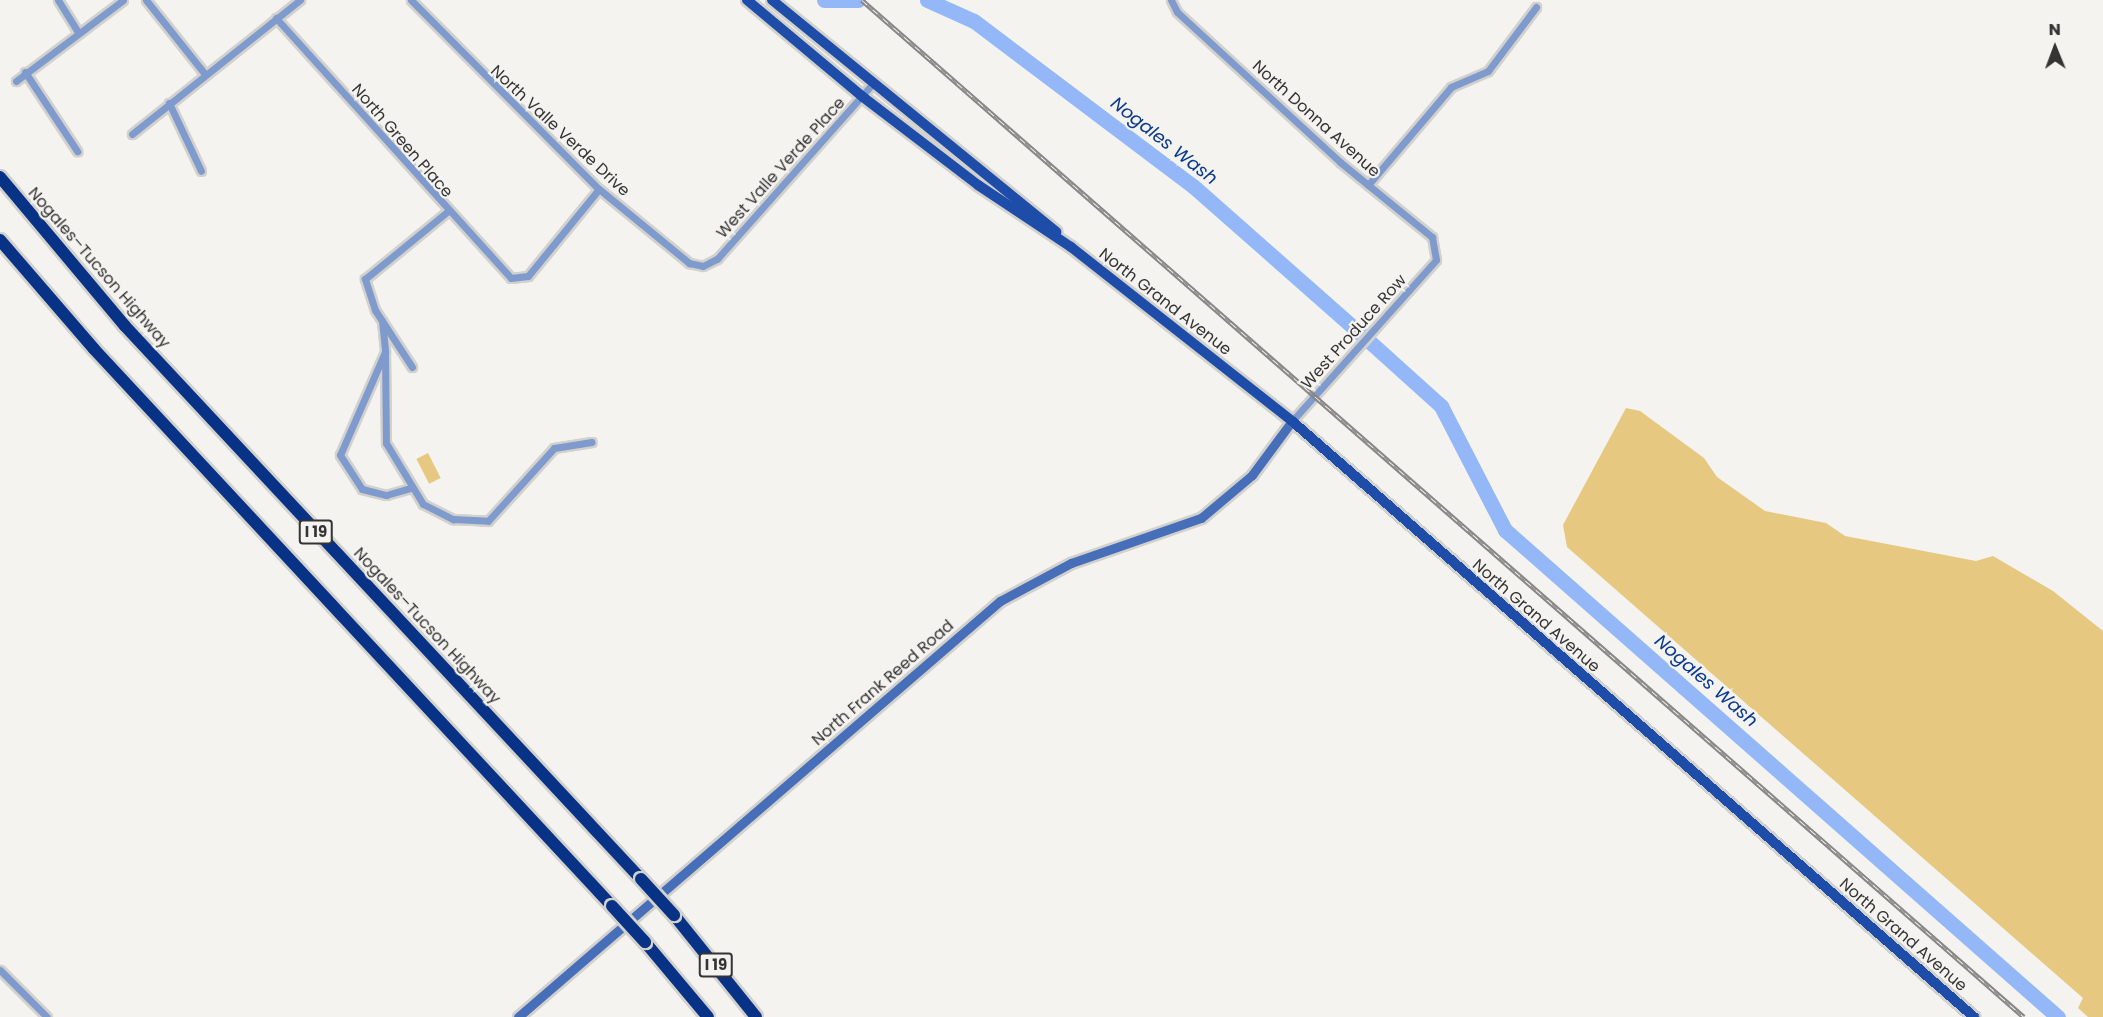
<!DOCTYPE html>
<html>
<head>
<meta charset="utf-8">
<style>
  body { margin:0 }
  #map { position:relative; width:2103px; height:1017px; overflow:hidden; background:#f4f3ef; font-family:Poppins,sans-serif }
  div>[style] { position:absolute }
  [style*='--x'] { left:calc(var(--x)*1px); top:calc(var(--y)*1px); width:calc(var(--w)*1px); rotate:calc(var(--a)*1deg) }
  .green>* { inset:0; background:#e6c881; transform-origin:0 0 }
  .river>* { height:15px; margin:-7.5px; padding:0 7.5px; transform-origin:7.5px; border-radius:7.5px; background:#94b8f7 }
  .roads { filter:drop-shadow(2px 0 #d2d1cd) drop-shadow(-2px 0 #d2d1cd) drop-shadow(0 2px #d2d1cd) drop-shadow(0 -2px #d2d1cd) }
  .street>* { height:7px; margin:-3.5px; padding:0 3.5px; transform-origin:3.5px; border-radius:3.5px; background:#7f9bce }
  .secondary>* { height:9px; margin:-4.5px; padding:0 4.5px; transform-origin:4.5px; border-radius:4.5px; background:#476fb9 }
  .primary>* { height:10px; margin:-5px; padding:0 5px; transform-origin:5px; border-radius:5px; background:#1d4da8 }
  .highway>* { height:12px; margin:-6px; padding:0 6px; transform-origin:6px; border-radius:6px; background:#073285 }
  .rail>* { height:4.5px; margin-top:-2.25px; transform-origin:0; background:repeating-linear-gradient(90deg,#f4f3ef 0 7px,#888785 0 14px); box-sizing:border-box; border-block:2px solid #888785 }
  .bridges { filter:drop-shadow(2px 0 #d2d1cd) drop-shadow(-2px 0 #d2d1cd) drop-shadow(0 2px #d2d1cd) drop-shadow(0 -2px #d2d1cd) }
  .highway-bridge>* { height:12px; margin:-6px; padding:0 6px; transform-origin:6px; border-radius:6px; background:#073285 }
  span { translate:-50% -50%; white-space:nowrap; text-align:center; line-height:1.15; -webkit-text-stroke:4.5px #f4f3ef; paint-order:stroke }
  .shield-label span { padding:2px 4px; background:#f4f3ef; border:2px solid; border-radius:4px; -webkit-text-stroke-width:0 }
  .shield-label { font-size:15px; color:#353433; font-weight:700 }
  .street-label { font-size:16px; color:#353433 }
  .water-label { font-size:18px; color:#0a3991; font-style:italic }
  .north { position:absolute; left:2025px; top:18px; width:60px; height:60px; -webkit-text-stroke:4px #f4f3ef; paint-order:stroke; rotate:359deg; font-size:16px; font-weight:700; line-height:24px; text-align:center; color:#353433 }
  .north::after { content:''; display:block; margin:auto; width:21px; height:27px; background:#353433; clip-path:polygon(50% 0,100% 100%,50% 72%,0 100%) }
</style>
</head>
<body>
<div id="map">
  <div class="green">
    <i style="clip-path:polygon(1626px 408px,1640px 411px,1704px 458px,1717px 477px,1765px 511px,1826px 523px,1845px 536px,1976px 561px,1993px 556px,2053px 591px,2103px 631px,2103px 1017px,2088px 1017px,2078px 1008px,2083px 998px,1567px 547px,1563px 525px)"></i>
    <i style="left:428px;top:453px;width:28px;height:13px;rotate:63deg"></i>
  </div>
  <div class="river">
    <i style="--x:824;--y:0;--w:34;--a:0"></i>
    <i style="--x:927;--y:0;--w:51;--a:24.1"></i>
    <i style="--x:974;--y:21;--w:274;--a:37"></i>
    <i style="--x:1193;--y:186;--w:225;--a:41.4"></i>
    <i style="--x:1370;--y:342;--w:96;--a:42"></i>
    <i style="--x:1441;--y:406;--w:140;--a:62.7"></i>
    <i style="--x:1505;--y:530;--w:737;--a:41.37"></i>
  </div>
  <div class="roads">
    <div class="street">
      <i style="--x:58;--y:0;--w:36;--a:58"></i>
      <i style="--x:146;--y:0;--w:93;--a:51.5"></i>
      <i style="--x:411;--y:0;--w:267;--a:45.2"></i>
      <i style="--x:599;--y:189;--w:117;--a:39.4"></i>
      <i style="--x:689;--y:263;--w:14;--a:12"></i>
      <i style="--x:703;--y:266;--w:16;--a:-27"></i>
      <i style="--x:717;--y:259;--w:237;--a:-48.4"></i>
      <i style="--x:1171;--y:0;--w:13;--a:63"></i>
      <i style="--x:1177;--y:12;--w:222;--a:42.6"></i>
      <i style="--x:1340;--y:162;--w:119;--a:39.2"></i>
      <i style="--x:1432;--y:237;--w:23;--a:80"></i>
      <i style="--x:1436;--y:260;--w:216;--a:131.8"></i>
      <i style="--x:276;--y:18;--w:350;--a:47.9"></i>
      <i style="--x:511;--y:278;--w:17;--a:-7"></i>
      <i style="--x:528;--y:276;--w:112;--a:-50.8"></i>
      <i style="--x:25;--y:72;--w:95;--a:56.6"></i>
      <i style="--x:16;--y:81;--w:134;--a:-37.1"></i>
      <i style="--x:169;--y:103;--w:75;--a:64.8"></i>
      <i style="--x:132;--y:134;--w:215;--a:-38.6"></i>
      <i style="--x:1368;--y:185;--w:128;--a:-49.7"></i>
      <i style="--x:1451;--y:87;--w:40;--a:-23.4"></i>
      <i style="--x:1488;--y:71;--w:80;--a:-53.1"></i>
      <i style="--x:382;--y:321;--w:31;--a:84"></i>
      <i style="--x:385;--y:352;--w:112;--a:113.6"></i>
      <i style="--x:340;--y:455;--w:40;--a:57.1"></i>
      <i style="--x:362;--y:489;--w:25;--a:14"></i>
      <i style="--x:386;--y:495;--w:25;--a:-16"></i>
      <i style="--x:385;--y:352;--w:91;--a:89.4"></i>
      <i style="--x:386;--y:443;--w:71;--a:58.8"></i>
      <i style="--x:423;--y:504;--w:34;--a:27"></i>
      <i style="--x:453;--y:519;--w:35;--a:3"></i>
      <i style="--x:488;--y:521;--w:98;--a:-47.9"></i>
      <i style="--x:554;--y:448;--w:38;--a:-9"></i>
      <i style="--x:412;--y:367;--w:68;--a:-123"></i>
      <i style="--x:375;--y:310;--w:33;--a:-108"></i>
      <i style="--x:365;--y:279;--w:106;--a:-39.3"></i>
      <i style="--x:0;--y:970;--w:66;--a:45"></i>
    </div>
    <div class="secondary">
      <i style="--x:518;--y:1017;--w:637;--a:-40.8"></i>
      <i style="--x:1000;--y:601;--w:81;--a:-28.2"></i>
      <i style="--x:1071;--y:563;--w:138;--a:-19.1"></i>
      <i style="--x:1201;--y:518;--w:67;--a:-40.1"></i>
      <i style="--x:1252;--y:475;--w:67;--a:-53.5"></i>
    </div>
    <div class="primary">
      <i style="--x:747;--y:0;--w:151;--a:39.9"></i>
      <i style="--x:863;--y:97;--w:145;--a:37.4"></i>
      <i style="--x:978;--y:185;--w:112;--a:33.7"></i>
      <i style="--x:1071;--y:247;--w:281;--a:38.2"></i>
      <i style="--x:1292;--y:421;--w:906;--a:41.15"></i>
      <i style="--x:772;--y:0;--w:367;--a:39.2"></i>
    </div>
    <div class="highway">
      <i style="--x:0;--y:177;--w:194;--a:50"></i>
      <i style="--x:125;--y:326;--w:756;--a:46.98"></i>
      <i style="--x:0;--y:240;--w:144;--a:49.2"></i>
      <i style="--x:94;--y:349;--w:761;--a:47.08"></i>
      <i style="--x:674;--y:915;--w:131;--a:51.2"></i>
      <i style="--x:645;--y:942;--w:98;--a:50"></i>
    </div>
  </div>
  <div class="rail">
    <i style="--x:862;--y:0;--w:1544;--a:41.19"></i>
  </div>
  <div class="bridges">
    <div class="highway-bridge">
      <i style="--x:641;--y:879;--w:49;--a:47.5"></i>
      <i style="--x:612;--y:906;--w:49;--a:47.5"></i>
    </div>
  </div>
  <div class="shield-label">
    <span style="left:316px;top:532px">I 19</span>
    <span style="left:716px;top:965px">I 19</span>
  </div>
  <div class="street-label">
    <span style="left:1316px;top:119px;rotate:42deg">North Donna Avenue</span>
    <span style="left:560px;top:131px;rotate:43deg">North Valle Verde Drive</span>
    <span style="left:402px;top:141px;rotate:49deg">North Green Place</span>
    <span style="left:781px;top:168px;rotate:-48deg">West Valle Verde Place</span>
    <span style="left:99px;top:268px;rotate:49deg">Nogales–Tucson Highway</span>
    <span style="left:1165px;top:302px;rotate:38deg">North Grand Avenue</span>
    <span style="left:1354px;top:332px;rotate:-48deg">West Produce Row</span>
    <span style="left:1536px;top:616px;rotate:41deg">North Grand Avenue</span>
    <span style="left:427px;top:626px;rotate:47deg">Nogales–Tucson Highway</span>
    <span style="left:883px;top:683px;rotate:-41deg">North Frank Reed Road</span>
    <span style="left:1903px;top:935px;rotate:41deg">North Grand Avenue</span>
  </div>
  <div class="water-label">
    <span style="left:1164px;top:141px;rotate:38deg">Nogales Wash</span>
    <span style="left:1706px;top:681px;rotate:41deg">Nogales Wash</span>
  </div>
  <div class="north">N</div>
</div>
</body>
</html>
